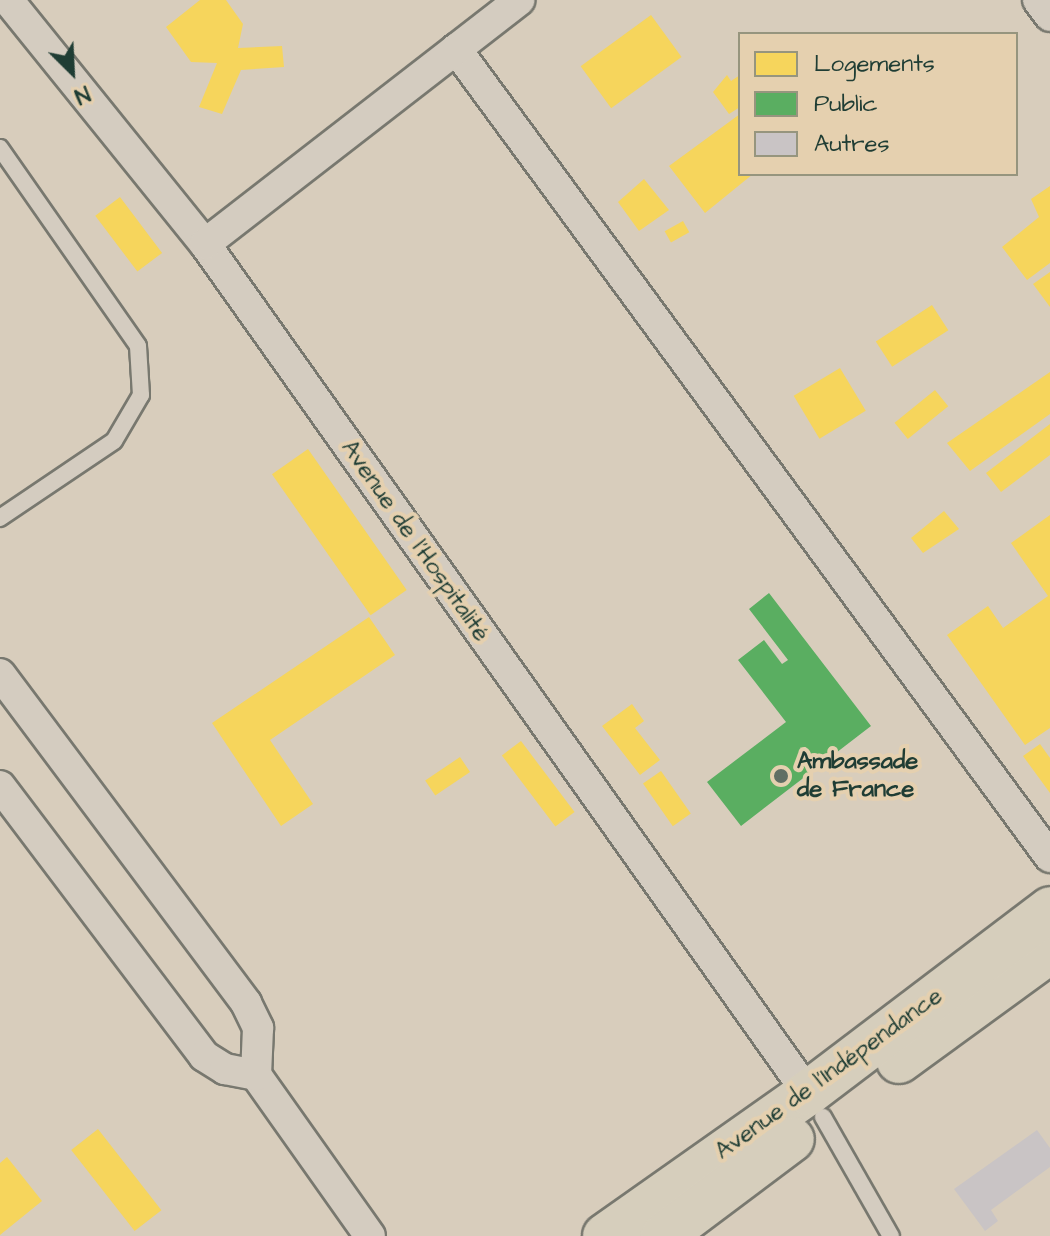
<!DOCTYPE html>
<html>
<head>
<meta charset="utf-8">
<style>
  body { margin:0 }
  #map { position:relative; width:1050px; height:1236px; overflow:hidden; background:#d8cdbc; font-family:"Architects Daughter",sans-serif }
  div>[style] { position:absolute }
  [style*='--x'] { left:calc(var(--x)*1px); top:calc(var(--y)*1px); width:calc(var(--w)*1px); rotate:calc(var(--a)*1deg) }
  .homes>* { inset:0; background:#f6d55c; transform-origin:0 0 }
  .public>* { inset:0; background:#5aae61 }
  .building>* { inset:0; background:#c9c4c5 }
  .roads { filter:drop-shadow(2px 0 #78786f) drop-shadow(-2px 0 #78786f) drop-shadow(0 2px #78786f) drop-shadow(0 -2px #78786f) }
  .service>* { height:16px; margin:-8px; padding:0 8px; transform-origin:8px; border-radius:8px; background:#d4ccc0 }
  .minor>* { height:30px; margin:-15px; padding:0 15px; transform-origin:15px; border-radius:15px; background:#d4ccc0 }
  .primary>* { height:44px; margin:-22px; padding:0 22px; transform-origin:22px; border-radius:22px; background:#d6cebc }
  .dots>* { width:22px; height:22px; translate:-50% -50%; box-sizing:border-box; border:4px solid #e5d0af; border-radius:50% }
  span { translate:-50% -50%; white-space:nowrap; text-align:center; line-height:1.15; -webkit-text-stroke:8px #e5d0af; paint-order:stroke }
  .street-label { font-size:24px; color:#1f3d34 }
  .poi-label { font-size:24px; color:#1f3d34; font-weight:700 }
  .left { translate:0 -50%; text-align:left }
  .legend { position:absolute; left:738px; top:32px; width:280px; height:144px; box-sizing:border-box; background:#e5d0af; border:2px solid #96957e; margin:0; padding:10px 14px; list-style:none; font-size:24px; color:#1f3d34 }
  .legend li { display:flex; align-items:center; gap:16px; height:40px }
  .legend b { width:40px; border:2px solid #96957e }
  .north { position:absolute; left:32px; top:32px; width:80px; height:80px; -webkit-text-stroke:6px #e5d0af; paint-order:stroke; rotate:156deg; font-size:22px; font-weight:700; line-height:32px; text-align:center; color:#1f3d34 }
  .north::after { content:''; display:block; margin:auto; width:28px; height:36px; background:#1f3d34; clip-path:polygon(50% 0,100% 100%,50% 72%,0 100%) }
</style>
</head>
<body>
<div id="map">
  <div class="homes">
    <i style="clip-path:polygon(200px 0,226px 0,243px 24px,238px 48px,282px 46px,284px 67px,241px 70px,222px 114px,199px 107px,217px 63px,191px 62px,166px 27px)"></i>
    <i style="left:651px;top:15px;width:52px;height:87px;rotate:54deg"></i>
    <i style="clip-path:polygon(727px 75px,731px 81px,740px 75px,740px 107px,729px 114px,713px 92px)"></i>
    <i style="clip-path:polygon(740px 114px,740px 174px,753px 174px,705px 213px,669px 166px)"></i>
    <i style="clip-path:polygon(644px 179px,669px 210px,639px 231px,618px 202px)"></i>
    <i style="clip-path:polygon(1050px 186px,1050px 263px,1027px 280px,1002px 247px,1039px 217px,1031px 199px)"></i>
    <i style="left:120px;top:197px;width:70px;height:31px;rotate:53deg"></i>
    <i style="left:683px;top:221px;width:13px;height:21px;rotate:61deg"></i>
    <i style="clip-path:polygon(1050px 272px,1050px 307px,1033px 284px)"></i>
    <i style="left:932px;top:305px;width:30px;height:67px;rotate:57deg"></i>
    <i style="left:840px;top:368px;width:50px;height:54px;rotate:59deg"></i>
    <i style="clip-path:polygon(1050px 372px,1050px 414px,970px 471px,947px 443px)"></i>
    <i style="left:935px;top:390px;width:21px;height:52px;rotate:51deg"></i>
    <i style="clip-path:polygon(1050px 424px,1050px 455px,1001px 492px,986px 473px)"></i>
    <i style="left:308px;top:449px;width:172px;height:44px;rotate:55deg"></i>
    <i style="clip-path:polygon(944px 511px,959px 529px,923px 553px,911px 538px)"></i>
    <i style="clip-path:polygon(1050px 515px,1050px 728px,1025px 745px,947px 635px,988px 606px,1003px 628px,1048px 596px,1011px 543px)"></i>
    <i style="clip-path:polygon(369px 617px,395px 655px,270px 740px,313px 804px,281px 826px,212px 723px)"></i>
    <i style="clip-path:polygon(632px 704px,644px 721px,635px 728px,660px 760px,640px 775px,602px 726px)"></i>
    <i style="left:521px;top:741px;width:89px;height:24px;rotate:53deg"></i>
    <i style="clip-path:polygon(1040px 744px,1050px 758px,1050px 793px,1023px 756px)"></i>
    <i style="left:460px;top:757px;width:18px;height:42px;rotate:56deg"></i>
    <i style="left:661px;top:771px;width:52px;height:22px;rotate:55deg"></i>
    <i style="left:98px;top:1129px;width:103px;height:34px;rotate:52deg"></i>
    <i style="clip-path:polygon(7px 1157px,42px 1201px,0 1235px,0 1163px)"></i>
  </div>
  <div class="public">
    <i style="clip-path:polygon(769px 593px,871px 726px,741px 826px,707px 782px,786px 722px,738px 660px,764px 640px,782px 664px,788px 660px,749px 609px)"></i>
  </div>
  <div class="building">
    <i style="clip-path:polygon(1037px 1130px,1050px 1148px,1050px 1167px,991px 1210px,998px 1221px,985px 1231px,954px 1189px)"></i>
  </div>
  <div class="roads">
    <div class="service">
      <i style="--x:0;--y:148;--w:241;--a:55.1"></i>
      <i style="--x:138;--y:346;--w:49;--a:86.5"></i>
      <i style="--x:141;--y:395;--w:53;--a:120.4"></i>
      <i style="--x:114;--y:441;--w:138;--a:146"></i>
      <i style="--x:823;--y:1117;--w:137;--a:60.3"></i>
    </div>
    <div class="minor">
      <i style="--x:8;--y:0;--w:314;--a:51.1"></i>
      <i style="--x:205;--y:244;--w:1041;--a:54.62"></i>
      <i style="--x:1038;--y:0;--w:20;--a:53"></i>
      <i style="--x:456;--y:49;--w:1003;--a:53.68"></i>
      <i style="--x:205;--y:244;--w:398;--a:-37.8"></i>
      <i style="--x:0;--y:674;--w:411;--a:53.2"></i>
      <i style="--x:246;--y:1003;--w:28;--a:64"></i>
      <i style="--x:258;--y:1028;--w:47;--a:92.4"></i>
      <i style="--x:256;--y:1075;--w:197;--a:54.7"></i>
      <i style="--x:0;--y:786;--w:338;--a:52.9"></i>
      <i style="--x:204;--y:1056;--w:25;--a:32"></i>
      <i style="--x:225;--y:1069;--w:32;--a:11"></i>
    </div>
    <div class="primary">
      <i style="--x:899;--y:1061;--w:187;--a:-36.1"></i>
      <i style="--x:605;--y:1236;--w:248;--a:-35.2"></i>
      <i style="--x:808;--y:1093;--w:304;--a:-37.2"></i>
      <i style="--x:663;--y:1236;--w:161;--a:-36.9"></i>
    </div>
  </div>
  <div class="dots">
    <i style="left:781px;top:776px;background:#606f64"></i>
  </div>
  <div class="street-label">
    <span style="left:415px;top:541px;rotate:55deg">Avenue de l'Hospitalité</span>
    <span style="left:829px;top:1074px;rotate:-36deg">Avenue de l'Indépendance</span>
  </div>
  <div class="poi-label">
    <span class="left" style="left:797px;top:776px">Ambassade<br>de France</span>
  </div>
  <ul class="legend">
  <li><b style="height:22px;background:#f6d55c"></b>Logements</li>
  <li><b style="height:22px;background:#5aae61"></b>Public</li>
  <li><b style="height:22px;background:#c9c4c5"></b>Autres</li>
  </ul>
  <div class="north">N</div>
</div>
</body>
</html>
